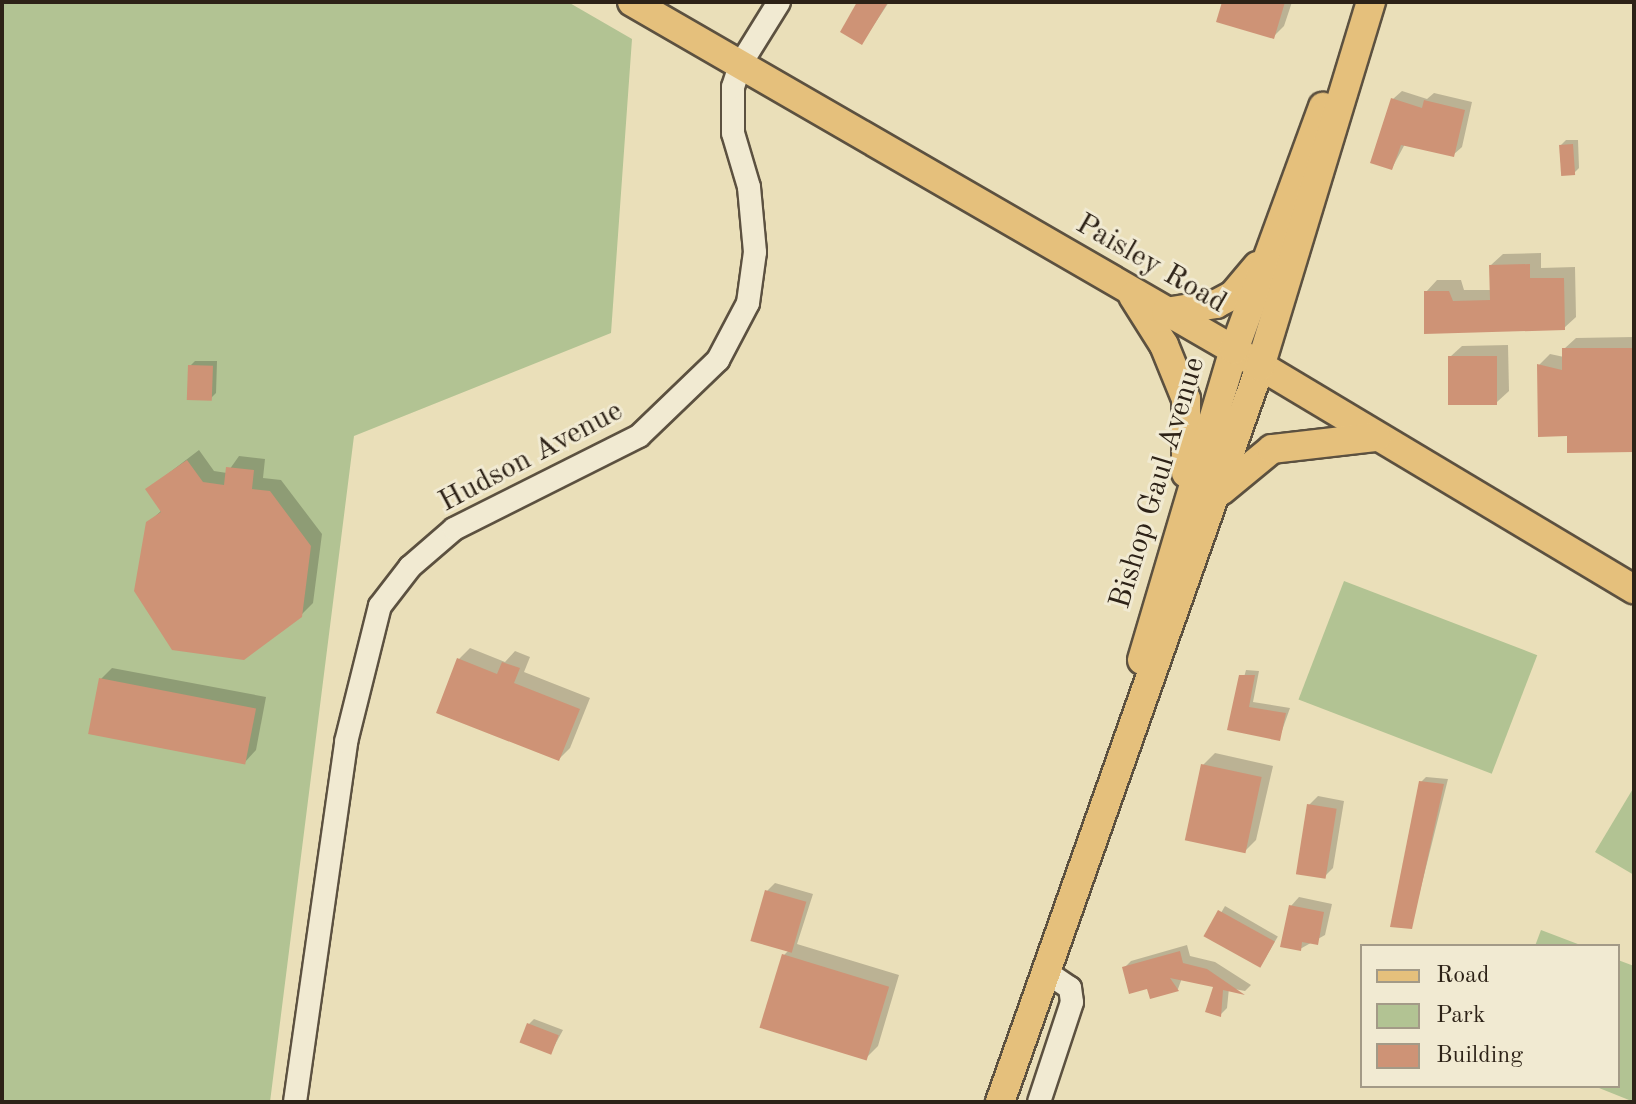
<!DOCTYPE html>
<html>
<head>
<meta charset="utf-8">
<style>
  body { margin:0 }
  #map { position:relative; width:1636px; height:1104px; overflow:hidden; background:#eadfb9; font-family:"Old Standard TT",serif }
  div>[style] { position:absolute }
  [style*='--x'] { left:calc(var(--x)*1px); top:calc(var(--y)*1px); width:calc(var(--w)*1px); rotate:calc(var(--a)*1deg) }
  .green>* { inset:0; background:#b2c393; transform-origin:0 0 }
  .shadow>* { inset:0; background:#0003; transform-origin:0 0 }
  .building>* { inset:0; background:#ce9376; transform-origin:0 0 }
  .roads { filter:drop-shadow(2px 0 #5c5140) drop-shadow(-2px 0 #5c5140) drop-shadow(0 2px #5c5140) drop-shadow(0 -2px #5c5140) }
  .minor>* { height:22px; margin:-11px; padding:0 11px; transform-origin:11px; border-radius:11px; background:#f1ead2 }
  .major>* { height:28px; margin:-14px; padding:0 14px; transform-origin:14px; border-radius:14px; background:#e5c07c }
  span { translate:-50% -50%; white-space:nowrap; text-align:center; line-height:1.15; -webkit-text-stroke:6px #f1ead2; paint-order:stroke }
  .street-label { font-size:30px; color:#2d2217 }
  .frame { position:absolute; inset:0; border:4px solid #2d2217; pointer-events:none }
  .legend { position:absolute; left:1360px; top:944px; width:260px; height:144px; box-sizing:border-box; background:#f1ead2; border:2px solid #a39a87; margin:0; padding:10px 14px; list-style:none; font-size:24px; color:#2d2217 }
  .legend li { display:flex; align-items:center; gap:16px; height:40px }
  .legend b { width:40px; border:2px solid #a39a87 }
</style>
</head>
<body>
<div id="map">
  <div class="green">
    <i style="clip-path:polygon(2px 2px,568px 2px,632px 39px,611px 333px,354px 436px,270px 1102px,2px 1102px)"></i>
    <i style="left:1344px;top:581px;width:207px;height:127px;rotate:21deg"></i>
    <i style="clip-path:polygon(1634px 787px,1634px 875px,1595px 852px)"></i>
    <i style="clip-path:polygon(1541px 930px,1583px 946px,1535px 946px)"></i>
    <i style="clip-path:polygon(1618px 960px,1634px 966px,1634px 1102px,1594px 1086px,1618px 1086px)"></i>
  </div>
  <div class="shadow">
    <i style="clip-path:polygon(860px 2px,889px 2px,862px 43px)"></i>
    <i style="clip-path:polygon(1224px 2px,1292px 2px,1284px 26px,1273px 37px)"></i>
    <i style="clip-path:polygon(1402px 91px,1427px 99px,1434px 93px,1472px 102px,1462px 147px,1453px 155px,1405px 144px,1392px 168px,1393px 99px)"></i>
    <i style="clip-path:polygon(1566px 140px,1578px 140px,1579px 168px,1574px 173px,1561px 145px)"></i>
    <i style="clip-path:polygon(1541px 253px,1541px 268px,1575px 267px,1576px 317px,1564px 328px,1426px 332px,1426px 292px,1437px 280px,1461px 280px,1464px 290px,1492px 290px,1491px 265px,1503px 254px)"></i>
    <i style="clip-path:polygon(1634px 337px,1634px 450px,1569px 434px,1539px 365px,1550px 354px,1564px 357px,1564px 349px,1576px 338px)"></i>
    <i style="clip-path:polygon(1508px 345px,1509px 391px,1497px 402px,1450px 357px,1462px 346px)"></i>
    <i style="clip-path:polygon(195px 361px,217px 361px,216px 393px,211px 398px,190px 366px)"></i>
    <i style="clip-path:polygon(199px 450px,214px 471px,227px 473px,239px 456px,265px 459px,263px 478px,281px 480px,322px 534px,313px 603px,301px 615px,148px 523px,162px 510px,148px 489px)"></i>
    <i style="clip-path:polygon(470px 648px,505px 662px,515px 651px,530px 657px,524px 672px,590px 698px,570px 748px,559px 759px,458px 660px)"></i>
    <i style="clip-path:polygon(112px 668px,266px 697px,256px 750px,245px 762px,101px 679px)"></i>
    <i style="clip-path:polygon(1246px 670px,1259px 671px,1253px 702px,1290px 708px,1279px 739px,1230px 729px)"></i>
    <i style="clip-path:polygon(1215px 753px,1273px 766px,1256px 840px,1245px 851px,1203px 765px)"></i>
    <i style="clip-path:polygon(1426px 777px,1448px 779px,1411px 927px,1421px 782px)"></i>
    <i style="clip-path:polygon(1318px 796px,1344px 801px,1333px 868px,1324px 877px,1309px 805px)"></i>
    <i style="clip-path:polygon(775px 883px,813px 894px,797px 944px,899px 975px,878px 1046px,866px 1058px,784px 955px,789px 950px,767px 891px)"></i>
    <i style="clip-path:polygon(1299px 897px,1332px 904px,1325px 935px,1300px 949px,1291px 906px)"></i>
    <i style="left:1225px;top:906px;width:61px;height:35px;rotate:30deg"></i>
    <i style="clip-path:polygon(1187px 945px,1190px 956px,1215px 962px,1251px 985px,1245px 991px,1229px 988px,1227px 1008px,1220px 1015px,1216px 986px,1182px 978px,1178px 989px,1151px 996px,1149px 986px,1124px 968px,1131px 961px)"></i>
    <i style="clip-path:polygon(534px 1019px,563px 1030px,551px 1052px,529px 1024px)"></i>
  </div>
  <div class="building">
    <i style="clip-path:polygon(857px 2px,888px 2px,862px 45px,840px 32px)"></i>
    <i style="clip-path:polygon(1222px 2px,1285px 2px,1274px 39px,1216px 22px)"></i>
    <i style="clip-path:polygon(1391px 98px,1422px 108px,1424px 100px,1465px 110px,1454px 157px,1401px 145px,1392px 170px,1370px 163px)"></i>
    <i style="left:1573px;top:144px;width:31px;height:14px;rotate:86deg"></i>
    <i style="clip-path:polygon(1530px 264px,1530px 278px,1564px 278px,1565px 330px,1424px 334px,1424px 291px,1449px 291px,1453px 301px,1490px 300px,1489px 265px)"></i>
    <i style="clip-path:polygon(1562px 348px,1634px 348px,1634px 452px,1567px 453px,1567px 436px,1538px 437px,1537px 364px,1562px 370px)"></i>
    <i style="left:1448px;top:356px;width:49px;height:49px"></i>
    <i style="left:188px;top:365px;width:25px;height:35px;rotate:2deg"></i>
    <i style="clip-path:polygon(187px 460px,203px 482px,224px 485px,226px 467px,254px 470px,252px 489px,270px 491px,311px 546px,302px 617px,244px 660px,172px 650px,134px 591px,146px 522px,161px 512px,145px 489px)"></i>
    <i style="clip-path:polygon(457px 658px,497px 674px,502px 662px,520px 668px,514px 683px,580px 709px,559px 761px,436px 713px)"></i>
    <i style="clip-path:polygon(1239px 675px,1255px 675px,1249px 707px,1286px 713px,1280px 741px,1227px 730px)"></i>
    <i style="left:99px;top:678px;width:160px;height:57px;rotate:11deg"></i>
    <i style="left:1201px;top:764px;width:62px;height:78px;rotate:12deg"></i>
    <i style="clip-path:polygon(1419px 781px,1444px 784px,1412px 929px,1390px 927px)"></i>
    <i style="left:1307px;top:804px;width:30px;height:71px;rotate:9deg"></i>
    <i style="left:765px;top:890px;width:43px;height:53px;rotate:16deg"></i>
    <i style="clip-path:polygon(1289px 905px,1324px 912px,1318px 945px,1302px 942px,1301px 951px,1280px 947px)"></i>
    <i style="left:1218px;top:910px;width:65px;height:30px;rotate:29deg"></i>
    <i style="clip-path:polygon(1180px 951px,1183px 963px,1207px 969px,1245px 995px,1223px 990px,1221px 1017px,1205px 1012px,1213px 987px,1170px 978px,1179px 991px,1150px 999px,1147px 989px,1129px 994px,1122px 967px)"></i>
    <i style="left:782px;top:954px;width:112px;height:77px;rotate:17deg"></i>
    <i style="left:527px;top:1023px;width:34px;height:21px;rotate:21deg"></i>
  </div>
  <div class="roads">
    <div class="minor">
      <i style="--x:295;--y:1102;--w:364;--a:-81.9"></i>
      <i style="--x:346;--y:742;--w:140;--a:-76"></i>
      <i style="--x:380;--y:606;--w:49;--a:-52.4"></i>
      <i style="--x:410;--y:567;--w:58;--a:-40.8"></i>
      <i style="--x:454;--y:529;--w:207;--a:-26.7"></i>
      <i style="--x:639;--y:436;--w:110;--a:-43.9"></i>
      <i style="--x:718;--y:360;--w:64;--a:-62.2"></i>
      <i style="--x:748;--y:303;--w:51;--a:-82.2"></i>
      <i style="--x:755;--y:252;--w:65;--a:-95.3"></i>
      <i style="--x:749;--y:187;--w:56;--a:-106.5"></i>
      <i style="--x:733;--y:133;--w:46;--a:-90"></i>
      <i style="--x:733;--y:87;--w:23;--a:-72"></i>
      <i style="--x:740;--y:65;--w:74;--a:-58.2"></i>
      <i style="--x:1039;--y:1102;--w:105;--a:-71.7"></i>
      <i style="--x:1072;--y:1002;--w:14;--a:-98"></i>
      <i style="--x:1070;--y:988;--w:29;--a:-146"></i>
    </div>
    <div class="major">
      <i style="--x:632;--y:2;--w:695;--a:30.03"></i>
      <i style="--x:1234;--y:350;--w:466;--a:30.9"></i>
      <i style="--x:1133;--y:296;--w:58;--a:57.7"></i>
      <i style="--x:1164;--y:345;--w:58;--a:67.8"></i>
      <i style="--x:1186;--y:399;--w:74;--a:90"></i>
      <i style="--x:1166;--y:312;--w:51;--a:-9.1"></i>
      <i style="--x:1216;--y:304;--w:19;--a:-28"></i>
      <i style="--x:1233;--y:295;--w:38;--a:-50"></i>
      <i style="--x:1221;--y:491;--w:66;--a:-39.5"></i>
      <i style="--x:1272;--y:449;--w:105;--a:-6.6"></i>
      <i style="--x:1142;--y:660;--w:323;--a:-73.5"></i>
      <i style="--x:1234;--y:350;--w:259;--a:-69.9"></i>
      <i style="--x:1000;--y:1102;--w:780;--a:-70.52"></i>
      <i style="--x:1260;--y:367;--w:382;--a:-73.1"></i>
    </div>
  </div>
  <div class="street-label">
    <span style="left:1151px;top:264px;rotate:30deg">Paisley Road</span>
    <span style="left:531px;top:457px;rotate:-28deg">Hudson Avenue</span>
    <span style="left:1158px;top:483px;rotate:-73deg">Bishop Gaul Avenue</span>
  </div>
  <div class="frame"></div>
  <ul class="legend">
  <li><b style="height:10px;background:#e5c07c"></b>Road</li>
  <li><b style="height:22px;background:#b2c393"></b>Park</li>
  <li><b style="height:22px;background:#ce9376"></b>Building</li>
  </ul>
</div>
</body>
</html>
